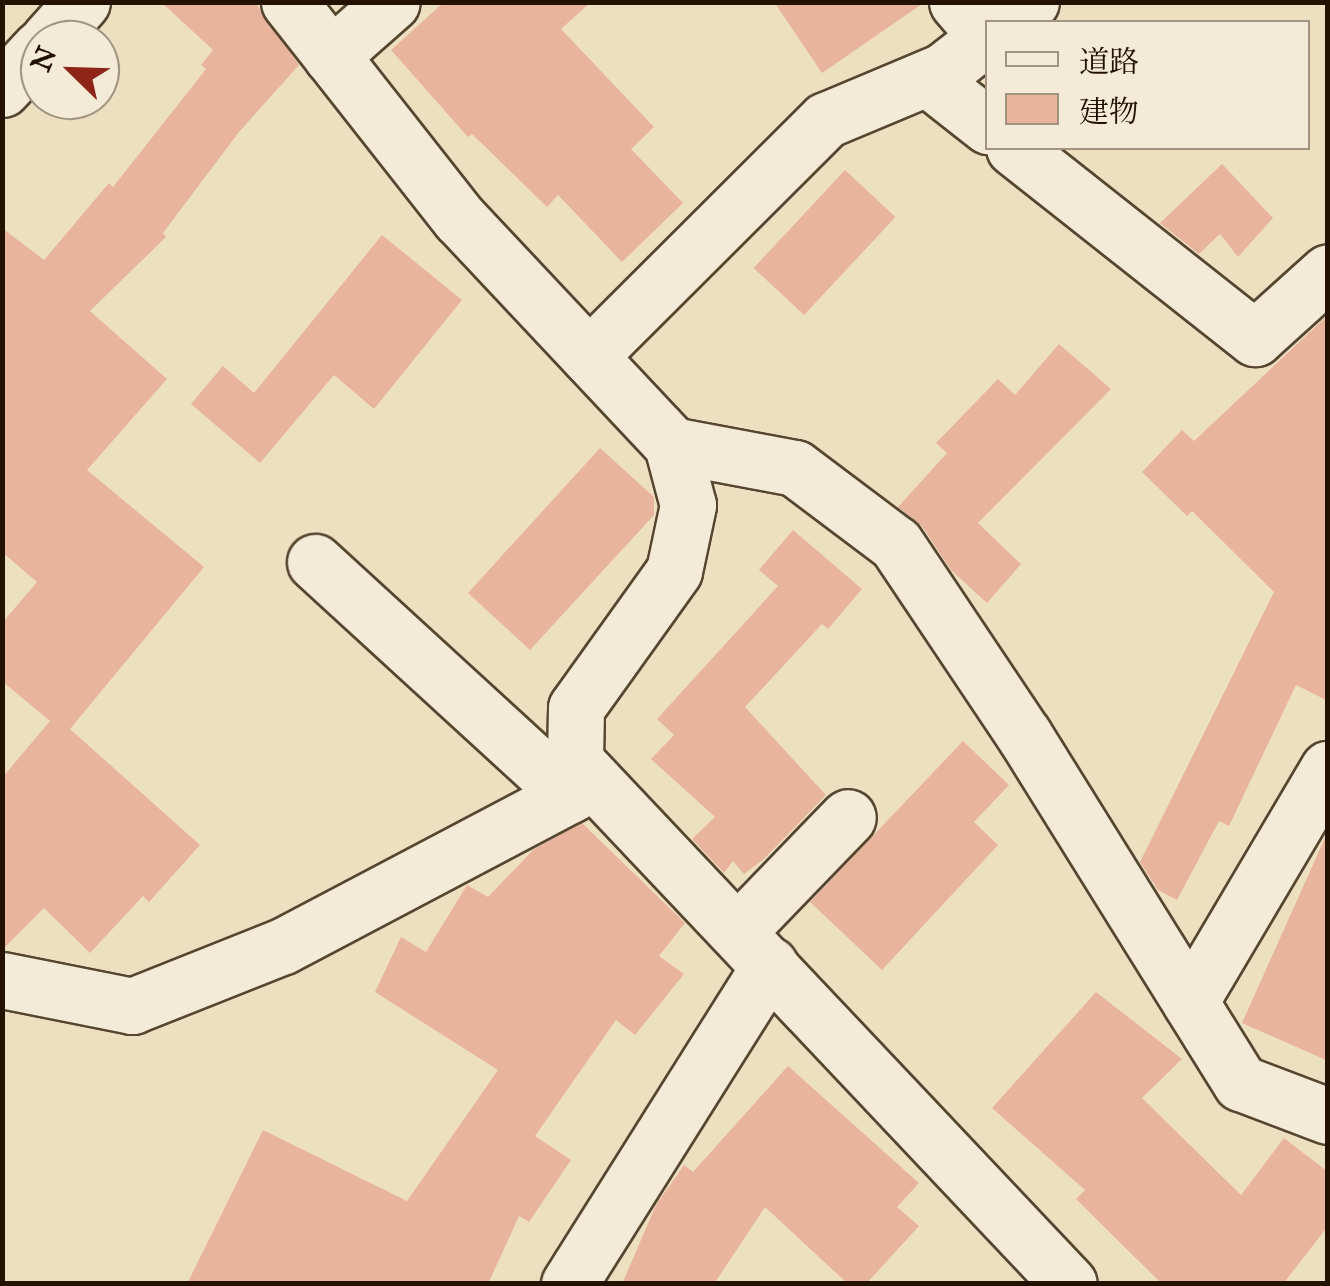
<!DOCTYPE html>
<html>
<head>
<meta charset="utf-8">
<style>
  body { margin:0 }
  #map { position:relative; width:1330px; height:1286px; overflow:hidden; background:#ede0c1; font-family:"IM FELL Great Primer","Noto Serif JP",serif }
  div>[style] { position:absolute }
  [style*='--x'] { left:calc(var(--x)*1px); top:calc(var(--y)*1px); width:calc(var(--w)*1px); rotate:calc(var(--a)*1deg) }
  .building>* { inset:0; background:#e9b49d; transform-origin:0 0 }
  .roads { filter:drop-shadow(2px 0 #564630) drop-shadow(-2px 0 #564630) drop-shadow(0 2px #564630) drop-shadow(0 -2px #564630) }
  .street>* { height:55px; margin:-27.5px; padding:0 27.5px; transform-origin:27.5px; border-radius:27.5px; background:#f3ebd7 }
  span { translate:-50% -50%; white-space:nowrap; text-align:center; line-height:1.15; -webkit-text-stroke:9px #f3ebd7; paint-order:stroke }
  .frame { position:absolute; inset:0; border:5px solid #231200; pointer-events:none }
  .legend { position:absolute; left:985px; top:20px; width:325px; height:130px; box-sizing:border-box; background:#f3ebd7; border:2px solid #a09481; margin:0; padding:12px 18px; list-style:none; font-size:30px; color:#231200 }
  .legend li { display:flex; align-items:center; gap:20px; height:50px }
  .legend b { width:50px; border:2px solid #a09481 }
  .north { position:absolute; left:20px; top:20px; width:100px; height:100px; box-sizing:border-box; background:#f3ebd7; border:2px solid #a09481; border-radius:50%; rotate:293deg; font-size:28px; font-weight:700; line-height:40px; text-align:center; color:#231200 }
  .north::after { content:''; display:block; margin:auto; width:35px; height:45px; background:#8f2418; clip-path:polygon(50% 0,100% 100%,50% 72%,0 100%) }
</style>
</head>
<body>
<div id="map">
  <div class="building">
    <i style="clip-path:polygon(161px 2px,255px 2px,299px 65px,239px 132px,163px 233px,166px 237px,90px 311px,167px 379px,87px 470px,204px 567px,70px 729px,200px 845px,149px 902px,143px 896px,90px 953px,44px 908px,2px 950px,2px 778px,50px 721px,2px 681px,2px 623px,37px 582px,2px 552px,2px 228px,44px 260px,109px 183px,113px 187px,206px 69px,201px 65px,213px 50px)"></i>
    <i style="clip-path:polygon(444px 2px,591px 2px,561px 29px,654px 127px,631px 149px,683px 203px,622px 262px,558px 195px,547px 207px,472px 134px,468px 137px,391px 50px)"></i>
    <i style="clip-path:polygon(774px 2px,925px 2px,822px 73px)"></i>
    <i style="clip-path:polygon(1222px 164px,1273px 218px,1238px 257px,1220px 234px,1199px 254px,1160px 223px)"></i>
    <i style="left:845px;top:170px;width:69px;height:134px;rotate:43deg"></i>
    <i style="clip-path:polygon(382px 235px,462px 300px,374px 409px,334px 375px,260px 463px,191px 404px,223px 366px,254px 393px)"></i>
    <i style="clip-path:polygon(1328px 315px,1328px 701px,1296px 685px,1229px 826px,1219px 821px,1177px 900px,1158px 890px,1140px 862px,1274px 592px,1192px 511px,1187px 516px,1142px 472px,1182px 430px,1194px 441px)"></i>
    <i style="clip-path:polygon(1059px 344px,1111px 389px,978px 523px,1021px 564px,987px 603px,951px 570px,922px 526px,898px 507px,947px 453px,936px 443px,998px 379px,1015px 395px)"></i>
    <i style="clip-path:polygon(600px 448px,654px 497px,654px 515px,530px 650px,468px 593px)"></i>
    <i style="clip-path:polygon(793px 530px,862px 589px,828px 629px,822px 624px,745px 707px,826px 795px,764px 859px,744px 874px,733px 861px,724px 873px,692px 839px,715px 817px,651px 759px,674px 735px,657px 719px,778px 586px,759px 570px)"></i>
    <i style="clip-path:polygon(963px 741px,1009px 785px,974px 822px,998px 845px,882px 970px,810px 902px)"></i>
    <i style="clip-path:polygon(582px 823px,685px 923px,659px 956px,684px 974px,635px 1035px,616px 1020px,535px 1136px,571px 1160px,529px 1222px,519px 1216px,488px 1284px,187px 1284px,263px 1130px,407px 1201px,498px 1070px,375px 992px,401px 937px,426px 952px,467px 885px,488px 897px,534px 849px)"></i>
    <i style="clip-path:polygon(1328px 831px,1328px 1061px,1242px 1023px)"></i>
    <i style="clip-path:polygon(1096px 992px,1182px 1059px,1142px 1098px,1241px 1195px,1284px 1138px,1328px 1172px,1328px 1226px,1283px 1284px,1162px 1284px,1076px 1199px,1085px 1190px,992px 1108px)"></i>
    <i style="clip-path:polygon(788px 1066px,919px 1183px,897px 1207px,919px 1226px,866px 1284px,848px 1284px,765px 1207px,714px 1284px,622px 1284px,656px 1205px,684px 1165px,693px 1172px)"></i>
  </div>
  <div class="roads">
    <div class="street">
      <i style="--x:289;--y:2;--w:276;--a:51.8"></i>
      <i style="--x:460;--y:219;--w:310;--a:46.8"></i>
      <i style="--x:672;--y:445;--w:62;--a:75.1"></i>
      <i style="--x:688;--y:505;--w:67;--a:102"></i>
      <i style="--x:674;--y:571;--w:168;--a:125.6"></i>
      <i style="--x:576;--y:708;--w:53;--a:91.1"></i>
      <i style="--x:575;--y:761;--w:719;--a:46.63"></i>
      <i style="--x:957;--y:2;--w:46;--a:49.4"></i>
      <i style="--x:1005;--y:22;--w:33;--a:-38"></i>
      <i style="--x:48;--y:40;--w:51;--a:-48.2"></i>
      <i style="--x:331;--y:56;--w:81;--a:-41.5"></i>
      <i style="--x:927;--y:78;--w:78;--a:38.2"></i>
      <i style="--x:2;--y:89;--w:56;--a:-47.2"></i>
      <i style="--x:1014;--y:148;--w:307;--a:38.3"></i>
      <i style="--x:1255;--y:338;--w:98;--a:-42.1"></i>
      <i style="--x:589;--y:356;--w:334;--a:-44.9"></i>
      <i style="--x:826;--y:120;--w:127;--a:-22.7"></i>
      <i style="--x:943;--y:71;--w:57;--a:-37.9"></i>
      <i style="--x:672;--y:445;--w:125;--a:10.6"></i>
      <i style="--x:795;--y:468;--w:126;--a:37"></i>
      <i style="--x:896;--y:544;--w:230;--a:56.2"></i>
      <i style="--x:1024;--y:735;--w:410;--a:58.1"></i>
      <i style="--x:1241;--y:1083;--w:93;--a:20.8"></i>
      <i style="--x:315;--y:562;--w:345;--a:42.5"></i>
      <i style="--x:738;--y:931;--w:158;--a:-46"></i>
      <i style="--x:2;--y:980;--w:133;--a:11.3"></i>
      <i style="--x:132;--y:1006;--w:162;--a:-21.7"></i>
      <i style="--x:283;--y:946;--w:352;--a:-27.8"></i>
      <i style="--x:1190;--y:1002;--w:271;--a:-59.4"></i>
      <i style="--x:569;--y:1284;--w:377;--a:-57.8"></i>
    </div>
  </div>
  <div class="frame"></div>
  <ul class="legend">
  <li><b style="height:12px;background:#f3ebd7"></b>道路</li>
  <li><b style="height:28px;background:#e9b49d"></b>建物</li>
  </ul>
  <div class="north">N</div>
</div>
</body>
</html>
